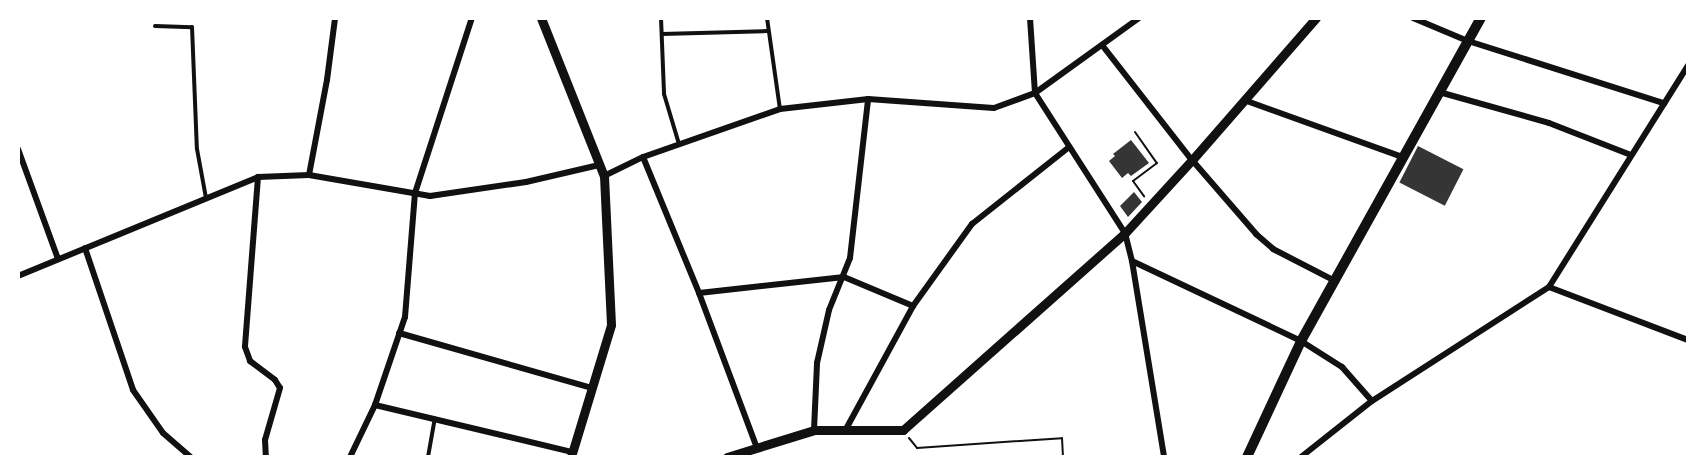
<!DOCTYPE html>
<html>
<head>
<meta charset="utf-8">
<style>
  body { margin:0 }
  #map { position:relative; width:1706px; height:475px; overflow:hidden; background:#fff; font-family:"Titillium Web",sans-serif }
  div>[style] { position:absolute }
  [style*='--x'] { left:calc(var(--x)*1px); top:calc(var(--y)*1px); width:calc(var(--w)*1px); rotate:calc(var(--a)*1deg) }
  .building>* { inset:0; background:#353535; transform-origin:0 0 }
  .path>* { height:2px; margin:-1px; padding:0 1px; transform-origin:1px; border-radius:1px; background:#111 }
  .service>* { height:4px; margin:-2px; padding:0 2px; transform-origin:2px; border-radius:2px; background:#111 }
  .minor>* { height:6px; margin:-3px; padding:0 3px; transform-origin:3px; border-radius:3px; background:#111 }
  .tertiary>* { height:9px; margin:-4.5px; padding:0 4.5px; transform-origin:4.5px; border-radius:4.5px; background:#111 }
  .secondary>* { height:10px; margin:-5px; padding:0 5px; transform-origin:5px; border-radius:5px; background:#111 }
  span { translate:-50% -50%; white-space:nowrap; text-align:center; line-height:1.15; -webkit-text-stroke:4.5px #fff; paint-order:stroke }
  .frame { position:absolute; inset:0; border:20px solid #fff; pointer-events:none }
</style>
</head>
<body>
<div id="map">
  <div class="building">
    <i style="clip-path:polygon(1131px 140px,1149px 163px,1131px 176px,1128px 173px,1122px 178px,1109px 161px,1115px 156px,1113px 154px)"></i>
    <i style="left:1418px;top:146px;width:51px;height:41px;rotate:27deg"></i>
    <i style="clip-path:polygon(1134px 192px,1142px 202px,1128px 217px,1120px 206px)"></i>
  </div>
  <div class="path">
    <i style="--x:1135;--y:132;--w:38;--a:55"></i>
    <i style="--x:1157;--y:163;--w:30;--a:143"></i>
    <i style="--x:1133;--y:181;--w:19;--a:54"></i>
    <i style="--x:909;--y:438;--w:13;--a:51"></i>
    <i style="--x:917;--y:448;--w:145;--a:-3.9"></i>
    <i style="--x:1062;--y:438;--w:19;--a:87"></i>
  </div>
  <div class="service">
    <i style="--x:661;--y:18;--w:76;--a:87.7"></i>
    <i style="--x:664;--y:94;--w:52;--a:73.3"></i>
    <i style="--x:767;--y:18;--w:92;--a:81.9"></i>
    <i style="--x:155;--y:26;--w:37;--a:2"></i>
    <i style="--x:192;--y:27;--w:122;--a:87.7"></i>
    <i style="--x:197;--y:149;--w:50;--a:79.6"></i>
    <i style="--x:662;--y:34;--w:105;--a:-1.6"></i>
    <i style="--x:428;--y:457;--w:39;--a:-80"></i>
  </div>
  <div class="minor">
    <i style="--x:1030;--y:18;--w:75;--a:86.2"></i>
    <i style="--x:1035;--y:93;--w:166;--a:57.3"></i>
    <i style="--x:1125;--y:233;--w:29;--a:76"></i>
    <i style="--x:1132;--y:261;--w:187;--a:25.3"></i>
    <i style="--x:1301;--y:341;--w:49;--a:32.4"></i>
    <i style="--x:1342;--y:367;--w:45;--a:48.6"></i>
    <i style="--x:1413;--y:18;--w:60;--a:22.7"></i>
    <i style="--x:1468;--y:41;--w:206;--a:17.6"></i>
    <i style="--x:1102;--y:45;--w:146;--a:52"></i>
    <i style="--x:1192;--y:160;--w:98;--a:49.1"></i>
    <i style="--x:1256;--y:234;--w:23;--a:41"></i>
    <i style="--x:1273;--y:249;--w:68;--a:27.3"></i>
    <i style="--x:1439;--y:92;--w:114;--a:15.7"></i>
    <i style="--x:1549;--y:123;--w:88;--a:21.3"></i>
    <i style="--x:1244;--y:100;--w:168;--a:19.8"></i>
    <i style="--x:18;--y:149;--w:117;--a:70"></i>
    <i style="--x:643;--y:157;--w:147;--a:67.6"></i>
    <i style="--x:699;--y:293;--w:165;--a:69.5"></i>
    <i style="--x:309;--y:175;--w:97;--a:-79.3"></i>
    <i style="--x:327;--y:80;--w:63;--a:-82.6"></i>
    <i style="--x:604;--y:176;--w:43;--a:-26"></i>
    <i style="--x:643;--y:157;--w:145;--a:-19.3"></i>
    <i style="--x:780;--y:109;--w:89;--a:-6.5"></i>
    <i style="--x:868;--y:99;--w:126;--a:4.1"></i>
    <i style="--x:994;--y:108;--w:44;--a:-20.1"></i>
    <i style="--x:1035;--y:93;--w:128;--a:-35.8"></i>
    <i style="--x:258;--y:177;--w:170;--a:94.4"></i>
    <i style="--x:245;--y:347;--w:15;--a:70"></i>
    <i style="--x:250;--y:361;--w:31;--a:37"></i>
    <i style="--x:275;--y:380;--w:9;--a:58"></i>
    <i style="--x:280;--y:388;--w:54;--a:106.1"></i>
    <i style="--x:265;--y:440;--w:17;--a:87"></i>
    <i style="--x:85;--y:248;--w:150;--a:71.3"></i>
    <i style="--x:133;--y:390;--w:52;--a:55.1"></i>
    <i style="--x:163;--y:433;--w:37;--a:41"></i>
    <i style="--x:1132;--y:261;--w:199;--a:80.7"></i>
    <i style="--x:18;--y:276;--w:260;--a:-22.4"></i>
    <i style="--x:258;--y:177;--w:51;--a:-2.2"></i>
    <i style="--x:309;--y:175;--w:123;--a:9.8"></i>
    <i style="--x:430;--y:196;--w:97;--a:-8.3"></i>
    <i style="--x:526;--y:182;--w:75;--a:-13.1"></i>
    <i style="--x:1549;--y:287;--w:149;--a:20.9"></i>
    <i style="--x:699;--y:293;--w:146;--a:-6.3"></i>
    <i style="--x:844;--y:277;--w:75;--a:22.8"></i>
    <i style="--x:399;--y:333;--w:201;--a:15.9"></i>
    <i style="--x:375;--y:405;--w:203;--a:13.4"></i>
    <i style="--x:846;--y:429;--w:140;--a:-61.4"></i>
    <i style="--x:913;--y:306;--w:101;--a:-54.3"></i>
    <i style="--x:972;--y:224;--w:124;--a:-38.4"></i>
    <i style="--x:814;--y:430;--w:67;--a:-87.4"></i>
    <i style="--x:817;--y:363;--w:54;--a:-77.2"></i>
    <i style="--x:829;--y:310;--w:56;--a:-68"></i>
    <i style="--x:850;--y:258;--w:160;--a:-83.5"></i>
    <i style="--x:350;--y:457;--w:58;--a:-64.3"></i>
    <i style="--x:375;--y:405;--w:93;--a:-71.2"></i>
    <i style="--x:405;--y:317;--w:124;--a:-85.4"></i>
    <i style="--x:415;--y:193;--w:184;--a:-72"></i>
    <i style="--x:1301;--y:457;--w:90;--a:-38.3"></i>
    <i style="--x:1372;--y:401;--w:211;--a:-32.8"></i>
    <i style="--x:1549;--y:287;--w:262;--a:-57.9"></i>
  </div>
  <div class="tertiary">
    <i style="--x:541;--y:18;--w:170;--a:68.3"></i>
    <i style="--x:604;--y:176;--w:149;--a:87.3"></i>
    <i style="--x:611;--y:325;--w:138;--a:106.9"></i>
    <i style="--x:727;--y:457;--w:91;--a:-17.2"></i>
    <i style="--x:814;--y:430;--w:89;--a:0"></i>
    <i style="--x:903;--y:430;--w:297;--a:-41.6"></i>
    <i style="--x:1125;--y:233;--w:99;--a:-47.5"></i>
    <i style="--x:1192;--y:160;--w:189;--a:-48.9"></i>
  </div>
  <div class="secondary">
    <i style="--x:1247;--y:457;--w:128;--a:-65"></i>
    <i style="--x:1301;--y:341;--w:370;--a:-60.9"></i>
  </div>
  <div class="frame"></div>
</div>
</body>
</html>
